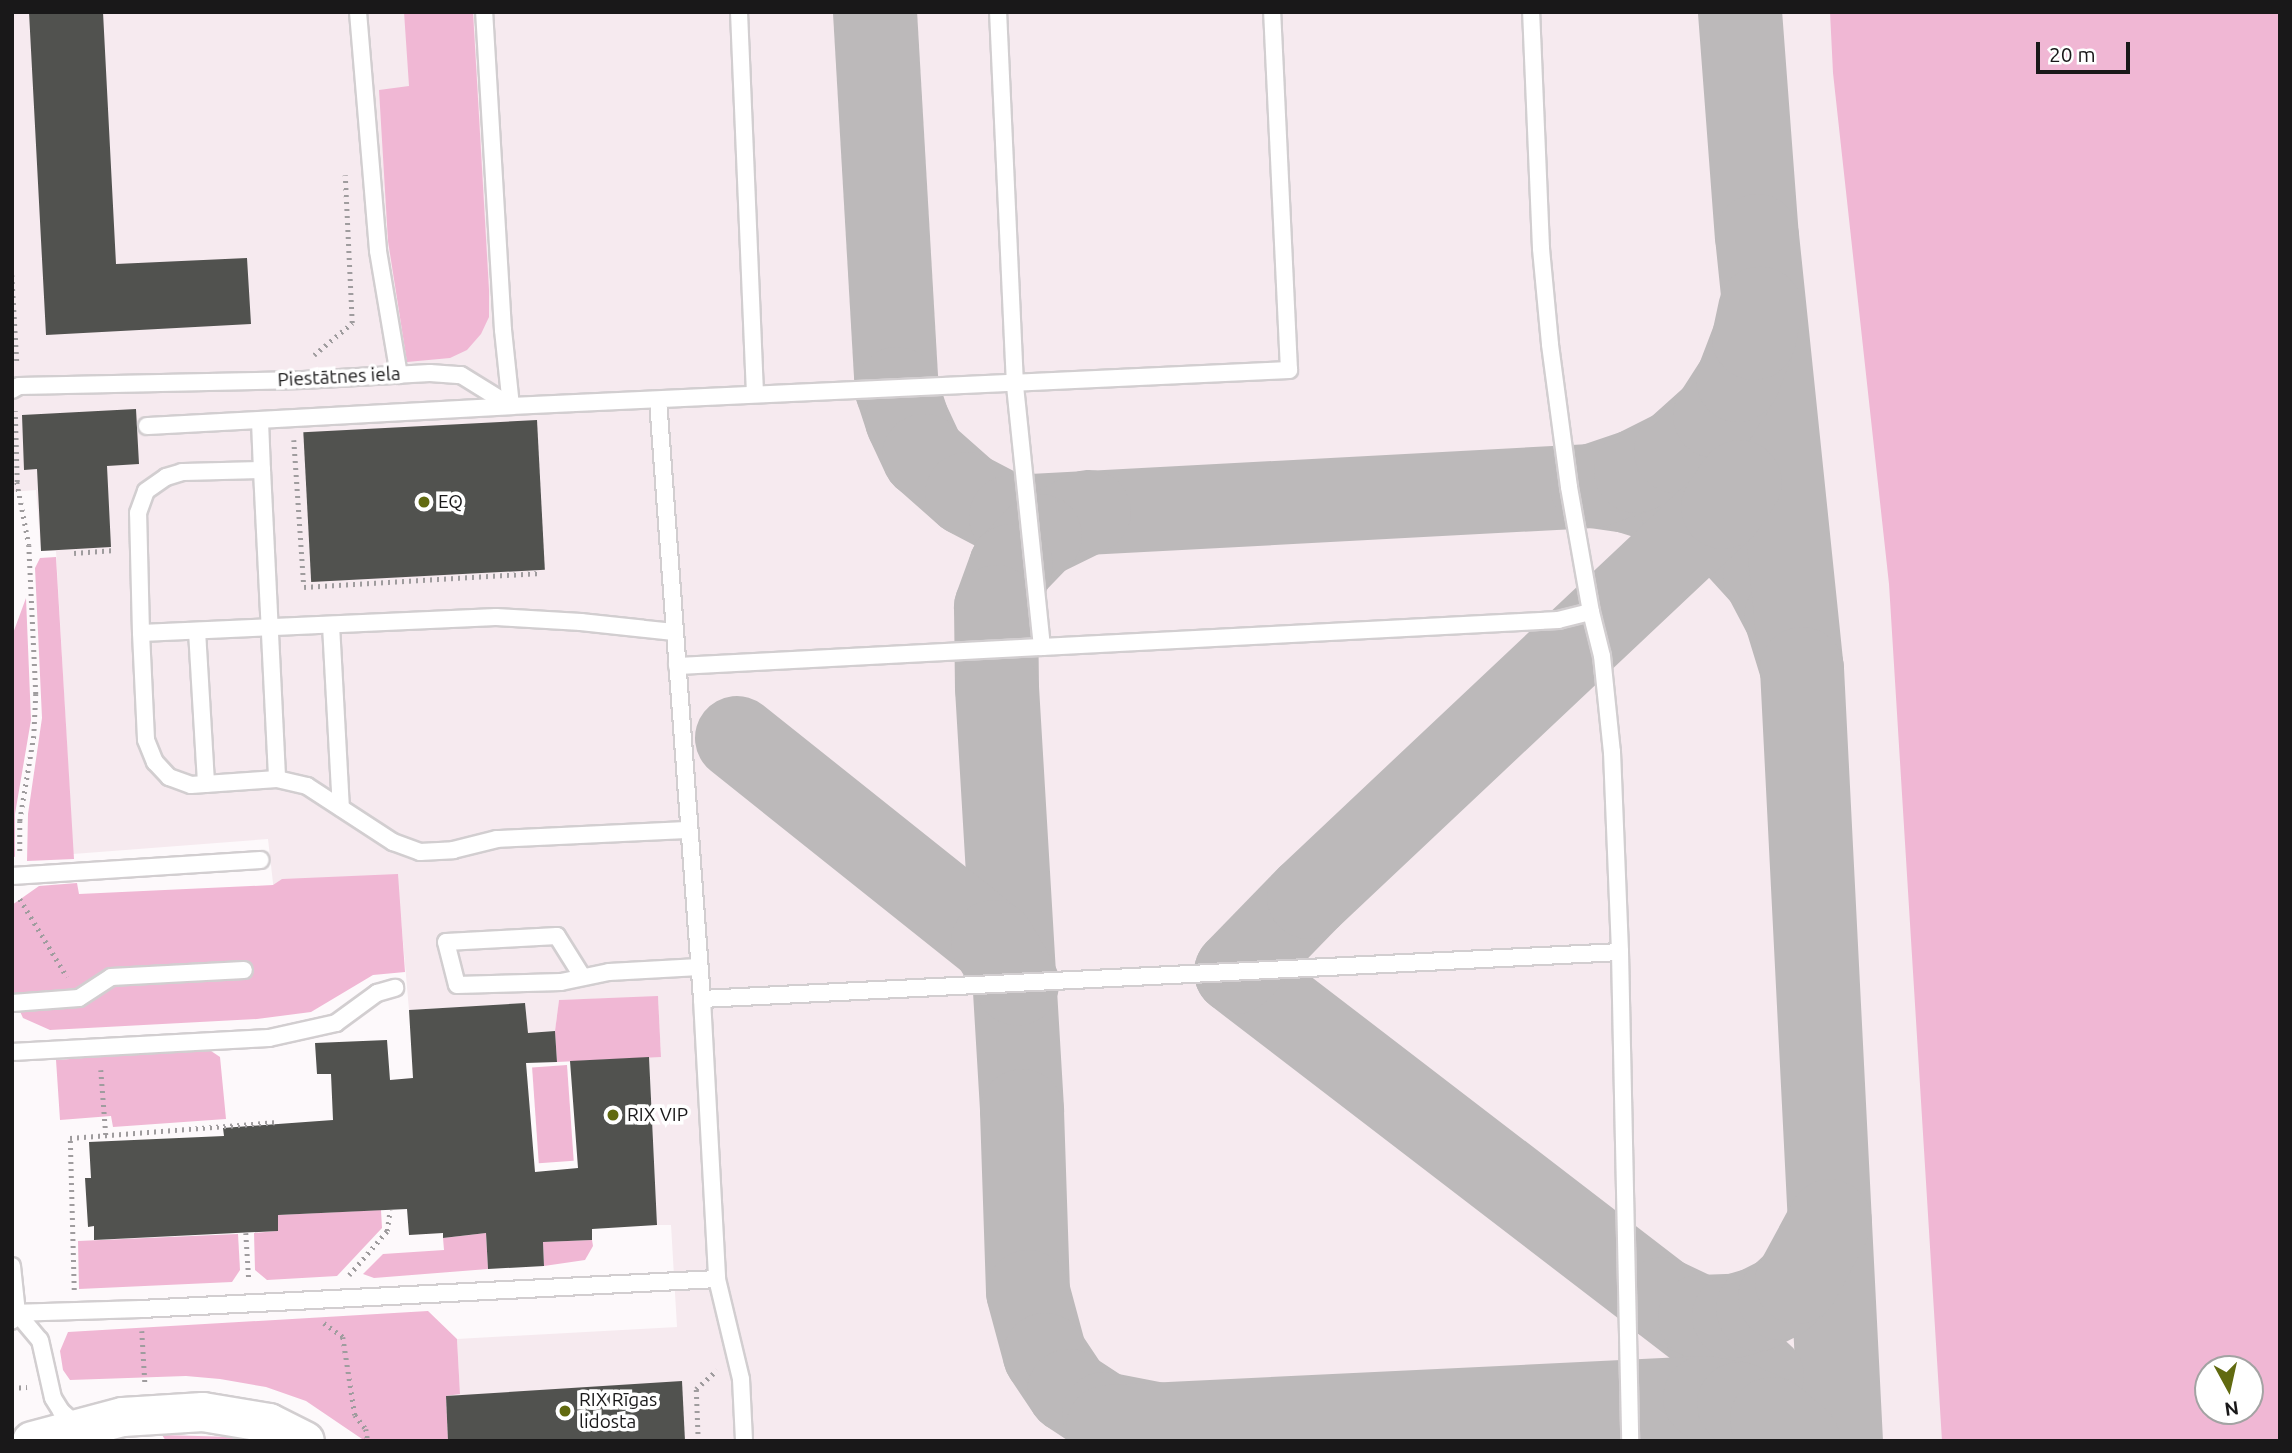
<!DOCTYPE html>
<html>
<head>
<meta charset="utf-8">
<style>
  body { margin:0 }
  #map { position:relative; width:2292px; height:1453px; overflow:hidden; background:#fdf9fb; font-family:Ubuntu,sans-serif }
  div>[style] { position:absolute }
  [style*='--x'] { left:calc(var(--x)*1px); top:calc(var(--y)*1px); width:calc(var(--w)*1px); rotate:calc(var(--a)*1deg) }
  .built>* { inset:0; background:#f6eaef }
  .green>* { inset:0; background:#f0b7d4; transform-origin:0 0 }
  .taxiway>* { height:84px; margin:-42px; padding:0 42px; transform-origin:42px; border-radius:42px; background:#bcb9ba }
  .building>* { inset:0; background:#51524f; transform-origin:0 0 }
  .path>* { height:4.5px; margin-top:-2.25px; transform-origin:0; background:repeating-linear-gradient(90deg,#9f9c9e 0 2px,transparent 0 7px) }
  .roads { filter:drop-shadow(2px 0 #d2ced0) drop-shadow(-2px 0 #d2ced0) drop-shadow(0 2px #d2ced0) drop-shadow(0 -2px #d2ced0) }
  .lane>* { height:16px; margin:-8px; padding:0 8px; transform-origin:8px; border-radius:8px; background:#fff }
  .primary>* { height:38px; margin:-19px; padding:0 19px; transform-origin:19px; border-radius:19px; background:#fff }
  .dots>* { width:19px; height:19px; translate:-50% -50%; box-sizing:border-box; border:4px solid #fff; border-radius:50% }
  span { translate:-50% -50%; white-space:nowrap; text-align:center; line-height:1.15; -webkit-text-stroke:7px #fff; paint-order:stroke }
  .street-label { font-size:19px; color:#191819 }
  .poi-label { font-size:19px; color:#191819 }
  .left { translate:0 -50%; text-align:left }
  .frame { position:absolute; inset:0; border:14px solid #191819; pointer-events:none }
  .north { position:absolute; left:2194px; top:1355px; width:70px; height:70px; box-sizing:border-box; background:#fff; border:2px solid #a3a3a3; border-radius:50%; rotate:172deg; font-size:19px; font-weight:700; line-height:28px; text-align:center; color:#191819 }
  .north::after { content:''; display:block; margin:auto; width:24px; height:32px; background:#616a10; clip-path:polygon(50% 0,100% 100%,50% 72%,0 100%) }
  .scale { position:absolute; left:2036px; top:42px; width:94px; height:32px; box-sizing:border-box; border:4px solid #191819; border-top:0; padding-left:9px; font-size:21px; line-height:24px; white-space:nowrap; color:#191819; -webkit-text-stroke:5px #fff; paint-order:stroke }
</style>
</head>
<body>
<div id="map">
  <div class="built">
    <i style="clip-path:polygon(evenodd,12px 12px,2280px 12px,2280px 1441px,448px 1441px,446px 1396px,460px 1394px,457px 1339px,677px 1327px,671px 1225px,657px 1225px,649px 1057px,661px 1057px,658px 997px,559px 1000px,555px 1031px,528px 1033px,525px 1003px,409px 1010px,401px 918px,278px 927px,268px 839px,73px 854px,56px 551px,41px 551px,36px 490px,12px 492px,12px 12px,2208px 1369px,2250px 1369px,2250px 1411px,2208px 1411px,2208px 1369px)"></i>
  </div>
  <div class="green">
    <i style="clip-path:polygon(404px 12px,473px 12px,489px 290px,489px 317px,481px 334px,467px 350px,450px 358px,407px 362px,388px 241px,379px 90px,409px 86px)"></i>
    <i style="clip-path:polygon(evenodd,1830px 12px,2280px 12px,2280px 1441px,1942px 1441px,1889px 584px,1833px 73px,1830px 12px,2208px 1369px,2250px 1369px,2250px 1411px,2208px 1411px,2208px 1369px)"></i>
    <i style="clip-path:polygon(56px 557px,74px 859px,27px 861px,28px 814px,42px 718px,35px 568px,40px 558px)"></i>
    <i style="clip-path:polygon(26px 598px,31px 720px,15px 814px,15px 857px,12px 856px,12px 636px)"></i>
    <i style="clip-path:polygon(398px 874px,405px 972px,373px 975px,311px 1012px,257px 1019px,50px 1030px,23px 1018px,12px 994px,12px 905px,39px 886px,77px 883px,79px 894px,273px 885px,282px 879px)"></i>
    <i style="clip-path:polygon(658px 996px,661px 1057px,557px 1062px,555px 1031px,559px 1000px)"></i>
    <i style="clip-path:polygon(208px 1049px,220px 1057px,226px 1119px,113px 1127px,111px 1116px,60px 1120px,56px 1060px)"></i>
    <i style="left:567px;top:1065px;width:96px;height:35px;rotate:86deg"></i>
    <i style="clip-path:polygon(381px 1210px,382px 1228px,337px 1276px,267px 1280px,255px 1270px,254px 1233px,277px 1231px,278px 1215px)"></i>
    <i style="clip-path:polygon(486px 1233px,488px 1269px,374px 1278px,363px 1274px,383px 1254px,444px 1250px,443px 1238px)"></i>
    <i style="clip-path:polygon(238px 1234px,240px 1270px,232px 1282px,79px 1289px,78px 1241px)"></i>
    <i style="clip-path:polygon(592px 1240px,593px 1246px,585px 1260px,544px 1266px,543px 1242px)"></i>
    <i style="clip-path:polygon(428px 1311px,457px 1339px,460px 1394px,446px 1396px,448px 1441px,365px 1441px,306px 1401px,266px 1387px,220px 1379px,186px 1376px,70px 1380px,63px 1370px,60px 1351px,68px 1332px)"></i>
    <i style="clip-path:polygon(162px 1435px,234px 1437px,245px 1441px,166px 1441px)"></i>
  </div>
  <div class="taxiway">
    <i style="--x:875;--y:12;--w:378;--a:86.7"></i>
    <i style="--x:897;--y:389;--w:33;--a:72"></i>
    <i style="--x:907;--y:420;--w:40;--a:65"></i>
    <i style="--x:924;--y:456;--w:57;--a:41.5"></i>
    <i style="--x:967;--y:494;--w:50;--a:27.6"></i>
    <i style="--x:1011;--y:517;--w:582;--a:-3.05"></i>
    <i style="--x:1592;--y:486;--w:35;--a:8"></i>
    <i style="--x:1627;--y:491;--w:58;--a:17.2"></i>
    <i style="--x:1682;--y:508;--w:65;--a:34.4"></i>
    <i style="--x:1736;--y:545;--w:43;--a:47.8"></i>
    <i style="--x:1765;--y:577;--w:45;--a:62.3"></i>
    <i style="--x:1786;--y:617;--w:54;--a:72.9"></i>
    <i style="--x:1740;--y:12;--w:225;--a:85.7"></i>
    <i style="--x:1757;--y:236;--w:435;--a:84.1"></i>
    <i style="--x:1802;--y:669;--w:773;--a:87.11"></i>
    <i style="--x:1592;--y:486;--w:46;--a:-18.8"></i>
    <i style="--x:1636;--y:471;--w:45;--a:-26.6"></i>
    <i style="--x:1676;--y:451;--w:52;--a:-41.9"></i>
    <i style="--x:1715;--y:416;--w:43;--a:-57.4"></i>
    <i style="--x:1738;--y:380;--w:45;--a:-69.1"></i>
    <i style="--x:1754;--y:338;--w:30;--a:-78"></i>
    <i style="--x:1089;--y:512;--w:55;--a:153.9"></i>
    <i style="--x:1040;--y:536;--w:42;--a:134"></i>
    <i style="--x:1011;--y:566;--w:44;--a:110.1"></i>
    <i style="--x:996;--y:607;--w:81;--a:89.3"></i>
    <i style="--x:997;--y:688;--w:424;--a:86.6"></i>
    <i style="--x:1022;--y:1111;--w:181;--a:88.1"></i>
    <i style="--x:1028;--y:1292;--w:65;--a:74.9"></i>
    <i style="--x:1045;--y:1355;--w:43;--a:56.3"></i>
    <i style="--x:1069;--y:1391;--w:42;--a:33.3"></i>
    <i style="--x:1104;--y:1414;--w:63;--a:11"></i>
    <i style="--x:737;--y:738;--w:327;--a:38.6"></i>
    <i style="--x:993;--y:942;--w:48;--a:59.7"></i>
    <i style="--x:1662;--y:1299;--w:537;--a:-142.49"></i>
    <i style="--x:1236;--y:972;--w:105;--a:-45.8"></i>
    <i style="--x:1309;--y:897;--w:569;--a:-43.29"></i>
    <i style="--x:1723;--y:507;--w:30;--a:-56"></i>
    <i style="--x:1762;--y:1376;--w:126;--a:-142.4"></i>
    <i style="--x:1662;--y:1299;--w:42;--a:25.3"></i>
    <i style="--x:1700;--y:1317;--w:34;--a:-2"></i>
    <i style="--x:1734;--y:1316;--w:25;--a:-16"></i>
    <i style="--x:1758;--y:1309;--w:25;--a:-27"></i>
    <i style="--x:1780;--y:1298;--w:23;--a:-43"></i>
    <i style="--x:1797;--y:1282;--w:69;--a:-61.6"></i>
    <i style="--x:1108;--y:1427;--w:598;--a:-2.78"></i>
    <i style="--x:1705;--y:1398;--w:35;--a:10"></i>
    <i style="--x:1739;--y:1404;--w:36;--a:24"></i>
    <i style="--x:1772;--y:1419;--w:34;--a:40"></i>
  </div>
  <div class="building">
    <i style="clip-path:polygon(29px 12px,103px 12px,116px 264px,247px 258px,251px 324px,46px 335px)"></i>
    <i style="clip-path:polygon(136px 409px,139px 464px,107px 466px,111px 547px,41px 551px,37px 469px,24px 470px,22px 415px)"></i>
    <i style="left:537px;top:420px;width:150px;height:234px;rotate:87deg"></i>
    <i style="clip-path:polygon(525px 1003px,528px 1033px,555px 1031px,557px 1062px,526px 1063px,535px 1172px,578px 1168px,570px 1061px,649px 1057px,657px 1225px,592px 1229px,592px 1240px,543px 1242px,544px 1266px,488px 1269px,486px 1233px,443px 1238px,443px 1233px,409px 1235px,407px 1209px,278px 1215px,278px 1231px,94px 1240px,94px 1226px,88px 1227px,85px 1178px,91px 1178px,89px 1142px,224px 1136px,223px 1128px,333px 1120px,331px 1074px,317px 1074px,315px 1043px,387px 1040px,390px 1080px,413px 1078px,409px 1010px)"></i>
    <i style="clip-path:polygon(682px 1381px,685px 1441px,448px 1441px,446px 1396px)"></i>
  </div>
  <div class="path">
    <i style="--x:12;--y:275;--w:88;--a:86.7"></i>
    <i style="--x:314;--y:355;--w:50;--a:-40.1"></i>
    <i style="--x:352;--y:323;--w:148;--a:-92.7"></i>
    <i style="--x:294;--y:440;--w:147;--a:86.1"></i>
    <i style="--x:304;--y:587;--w:237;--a:-3.4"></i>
    <i style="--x:17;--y:482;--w:64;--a:79.2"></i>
    <i style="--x:29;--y:545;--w:149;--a:87.3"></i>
    <i style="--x:36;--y:694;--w:42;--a:92.7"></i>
    <i style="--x:34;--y:736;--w:86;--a:99.4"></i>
    <i style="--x:20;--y:821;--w:32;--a:90"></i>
    <i style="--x:12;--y:483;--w:5;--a:-11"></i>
    <i style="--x:17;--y:482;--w:71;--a:-91.6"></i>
    <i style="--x:74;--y:553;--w:41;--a:-4.2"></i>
    <i style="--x:20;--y:899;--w:91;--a:58.9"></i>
    <i style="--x:101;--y:1070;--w:65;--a:85.6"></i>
    <i style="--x:246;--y:1233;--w:48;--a:86.4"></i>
    <i style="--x:349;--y:1275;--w:58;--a:-49.2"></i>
    <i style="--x:387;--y:1231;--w:21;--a:-82"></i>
    <i style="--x:74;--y:1290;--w:152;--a:-91.5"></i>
    <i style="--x:70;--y:1138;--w:208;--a:-4.4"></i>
    <i style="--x:324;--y:1323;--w:24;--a:36"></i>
    <i style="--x:343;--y:1337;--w:79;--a:81.3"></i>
    <i style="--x:355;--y:1415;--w:18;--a:52"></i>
    <i style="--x:366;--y:1429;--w:12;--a:81"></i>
    <i style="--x:142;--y:1331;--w:51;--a:86.6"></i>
    <i style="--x:12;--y:1388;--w:15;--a:-4"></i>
    <i style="--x:698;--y:1441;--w:52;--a:-92.2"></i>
    <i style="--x:696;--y:1389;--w:28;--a:-42"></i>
  </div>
  <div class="roads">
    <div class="lane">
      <i style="--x:358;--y:12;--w:240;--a:85.2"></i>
      <i style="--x:378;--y:251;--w:126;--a:80.4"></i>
      <i style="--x:739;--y:12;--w:381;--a:87.6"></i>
      <i style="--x:12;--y:390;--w:8;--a:-30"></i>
      <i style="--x:19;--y:386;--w:284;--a:-1.2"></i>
      <i style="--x:303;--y:380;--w:127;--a:-3.2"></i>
      <i style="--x:430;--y:373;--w:31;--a:4"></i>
      <i style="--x:461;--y:375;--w:59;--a:31.8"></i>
      <i style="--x:511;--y:406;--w:779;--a:-2.65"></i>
      <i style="--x:1289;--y:370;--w:358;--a:-92.7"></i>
      <i style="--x:658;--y:400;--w:601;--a:85.8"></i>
      <i style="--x:702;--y:999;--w:280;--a:86.9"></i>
      <i style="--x:717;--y:1279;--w:103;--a:76.5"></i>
      <i style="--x:741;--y:1379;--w:62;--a:87.2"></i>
      <i style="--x:260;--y:421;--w:49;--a:87.7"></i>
      <i style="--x:147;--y:426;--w:365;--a:-3.1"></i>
      <i style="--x:511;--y:406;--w:76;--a:-96"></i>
      <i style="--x:503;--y:330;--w:319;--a:-93.4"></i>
      <i style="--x:1591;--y:612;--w:45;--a:76"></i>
      <i style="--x:1602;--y:656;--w:97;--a:84.1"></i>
      <i style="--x:1612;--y:752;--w:200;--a:87.7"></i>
      <i style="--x:1620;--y:952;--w:489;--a:88.8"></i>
      <i style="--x:331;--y:625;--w:183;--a:86.9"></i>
      <i style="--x:197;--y:631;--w:153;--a:86.6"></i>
      <i style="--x:674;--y:632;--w:94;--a:-173.9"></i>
      <i style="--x:581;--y:622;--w:85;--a:-176.6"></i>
      <i style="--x:496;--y:617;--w:355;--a:177.4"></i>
      <i style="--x:141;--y:633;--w:107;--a:87.3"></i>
      <i style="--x:146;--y:740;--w:24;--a:68"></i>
      <i style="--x:155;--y:762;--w:21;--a:47"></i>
      <i style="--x:169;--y:777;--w:23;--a:20"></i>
      <i style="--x:191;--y:785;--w:86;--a:-4"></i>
      <i style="--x:277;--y:779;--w:31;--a:13"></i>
      <i style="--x:307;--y:786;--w:103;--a:33.1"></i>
      <i style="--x:393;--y:842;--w:29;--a:20"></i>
      <i style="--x:420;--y:852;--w:33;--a:-3"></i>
      <i style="--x:453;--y:850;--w:45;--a:-14"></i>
      <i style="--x:497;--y:839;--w:192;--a:-2.7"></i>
      <i style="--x:141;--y:633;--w:120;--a:-91.4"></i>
      <i style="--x:138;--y:513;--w:23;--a:-70"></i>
      <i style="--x:146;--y:491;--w:24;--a:-35"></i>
      <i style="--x:166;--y:477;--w:17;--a:-17"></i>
      <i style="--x:182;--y:472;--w:80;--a:-1.4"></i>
      <i style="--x:262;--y:470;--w:309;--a:87.2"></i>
      <i style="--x:1042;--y:647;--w:517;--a:-3"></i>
      <i style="--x:1558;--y:620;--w:34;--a:-14"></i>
      <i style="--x:1591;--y:612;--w:127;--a:-100"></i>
      <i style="--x:1569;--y:487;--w:144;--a:-97.6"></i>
      <i style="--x:1550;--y:344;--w:96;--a:-95.4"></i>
      <i style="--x:1541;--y:248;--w:236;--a:-92.4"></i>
      <i style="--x:677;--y:666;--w:365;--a:-3"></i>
      <i style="--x:1042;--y:647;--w:263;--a:-95.9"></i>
      <i style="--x:1015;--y:385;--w:373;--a:-92.6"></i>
      <i style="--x:12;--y:876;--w:249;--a:-3.7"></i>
      <i style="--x:582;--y:976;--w:47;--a:-122"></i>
      <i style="--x:557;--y:936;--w:111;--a:176.9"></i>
      <i style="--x:446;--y:942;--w:44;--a:75.7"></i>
      <i style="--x:457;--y:985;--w:104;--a:-1.7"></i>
      <i style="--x:561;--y:982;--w:49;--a:-11.8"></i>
      <i style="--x:609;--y:972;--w:90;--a:-3.2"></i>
      <i style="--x:702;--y:999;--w:919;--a:-2.93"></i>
      <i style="--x:12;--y:1003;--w:67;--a:-4.3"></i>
      <i style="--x:79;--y:998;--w:38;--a:-33"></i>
      <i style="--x:111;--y:977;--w:133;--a:-3"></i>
      <i style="--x:12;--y:1052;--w:257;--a:-3.1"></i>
      <i style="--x:269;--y:1038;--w:69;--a:-12.6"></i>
      <i style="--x:336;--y:1023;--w:51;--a:-36.2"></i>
      <i style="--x:377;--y:993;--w:19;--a:-16"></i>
      <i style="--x:12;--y:1266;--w:47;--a:83.9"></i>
      <i style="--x:17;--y:1313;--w:9;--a:122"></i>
      <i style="--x:12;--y:1313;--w:129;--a:-1.8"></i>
      <i style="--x:141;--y:1309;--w:577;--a:-2.98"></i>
      <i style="--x:17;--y:1313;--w:35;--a:50"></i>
      <i style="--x:40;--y:1340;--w:59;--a:77.4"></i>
      <i style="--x:53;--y:1398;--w:15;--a:58"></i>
      <i style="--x:61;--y:1411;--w:24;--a:42"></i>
    </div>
    <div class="primary">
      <i style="--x:32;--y:1441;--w:94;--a:-14.8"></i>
      <i style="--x:123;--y:1417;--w:80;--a:-3.6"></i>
      <i style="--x:203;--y:1412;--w:67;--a:9.5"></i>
      <i style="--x:269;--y:1423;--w:40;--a:26.6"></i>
    </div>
  </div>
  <div class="dots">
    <i style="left:424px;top:502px;background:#616a10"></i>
    <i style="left:613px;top:1115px;background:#616a10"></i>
    <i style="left:565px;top:1411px;background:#616a10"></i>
  </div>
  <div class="street-label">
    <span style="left:339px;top:377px;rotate:-3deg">Piestātnes iela</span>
  </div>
  <div class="poi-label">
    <span class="left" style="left:438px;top:502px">EQ</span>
    <span class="left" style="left:627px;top:1115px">RIX VIP</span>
    <span class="left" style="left:579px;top:1411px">RIX Rīgas<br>lidosta</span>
  </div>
  <div class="frame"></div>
  <div class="north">N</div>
  <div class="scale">20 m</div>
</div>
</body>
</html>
